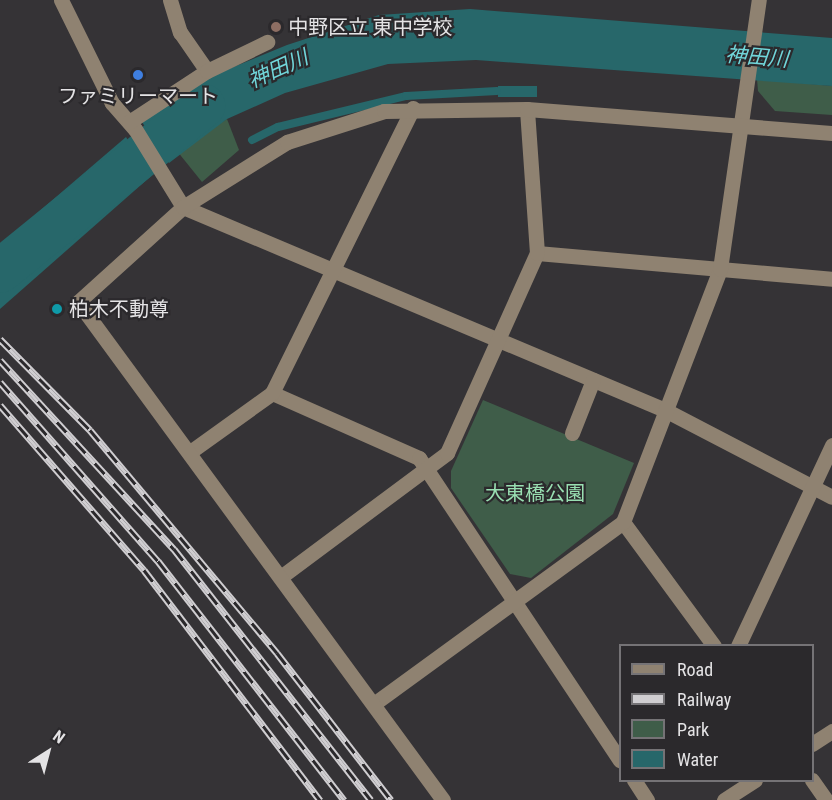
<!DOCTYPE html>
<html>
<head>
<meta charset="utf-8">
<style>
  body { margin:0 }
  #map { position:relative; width:832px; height:800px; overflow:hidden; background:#353336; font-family:"Roboto Condensed","Noto Sans JP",sans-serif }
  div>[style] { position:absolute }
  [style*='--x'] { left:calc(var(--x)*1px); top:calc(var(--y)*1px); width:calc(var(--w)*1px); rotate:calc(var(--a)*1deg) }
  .green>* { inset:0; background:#3f5d49 }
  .water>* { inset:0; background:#27676a; transform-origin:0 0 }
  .stream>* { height:8px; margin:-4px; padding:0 4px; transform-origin:4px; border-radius:4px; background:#27676a }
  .river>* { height:44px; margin:-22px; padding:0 22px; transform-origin:22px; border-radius:22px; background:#27676a }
  .minor>* { height:15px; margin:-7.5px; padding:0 7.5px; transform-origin:7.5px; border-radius:7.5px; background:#8f8271 }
  .rail>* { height:7px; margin-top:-3.5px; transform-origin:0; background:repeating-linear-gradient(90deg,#2b292c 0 14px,#d0ced1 0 28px); box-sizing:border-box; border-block:2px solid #d0ced1 }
  .dots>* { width:16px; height:16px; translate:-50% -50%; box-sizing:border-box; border:3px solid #2b292c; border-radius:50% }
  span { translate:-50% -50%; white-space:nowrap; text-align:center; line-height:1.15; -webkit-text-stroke:4.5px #2b292c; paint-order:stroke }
  .poi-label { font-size:20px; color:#e4e3e5 }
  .left { translate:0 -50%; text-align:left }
  .park-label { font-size:20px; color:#99dfb2 }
  .water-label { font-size:21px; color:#71d6da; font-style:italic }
  .legend { position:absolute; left:619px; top:644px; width:195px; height:138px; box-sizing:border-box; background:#2b292c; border:2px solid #757376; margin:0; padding:8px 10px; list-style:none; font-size:18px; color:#e4e3e5 }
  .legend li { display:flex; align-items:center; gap:12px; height:30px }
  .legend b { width:30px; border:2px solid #757376 }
  .north { position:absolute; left:18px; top:722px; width:60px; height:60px; -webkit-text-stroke:4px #2b292c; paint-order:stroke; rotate:36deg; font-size:16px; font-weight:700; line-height:24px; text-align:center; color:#e4e3e5 }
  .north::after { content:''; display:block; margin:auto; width:21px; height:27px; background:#e4e3e5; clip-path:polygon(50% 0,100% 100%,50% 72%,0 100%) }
</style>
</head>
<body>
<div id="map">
  <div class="green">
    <i style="clip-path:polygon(757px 79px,832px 86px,832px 115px,775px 111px,758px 91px)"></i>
    <i style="clip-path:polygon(227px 119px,239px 150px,202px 182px,177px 151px)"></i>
    <i style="clip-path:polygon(483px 400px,634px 463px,613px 514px,531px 578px,510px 574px,451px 488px,451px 471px)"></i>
  </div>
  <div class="water">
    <i style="clip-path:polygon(470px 9px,832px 38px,832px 86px,476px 60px,388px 64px,285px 93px,227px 119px,169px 163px,142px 122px,214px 75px,287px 45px,379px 15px)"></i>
    <i style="left:498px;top:86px;width:39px;height:11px"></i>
    <i style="clip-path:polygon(126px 137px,150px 177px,0 309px,0 245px)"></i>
  </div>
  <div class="stream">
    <i style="--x:252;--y:140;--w:29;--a:-27"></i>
    <i style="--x:278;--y:127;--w:132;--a:-13.6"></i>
    <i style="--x:406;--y:96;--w:91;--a:-3.1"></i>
  </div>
  <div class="river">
    <i style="--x:0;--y:271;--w:262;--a:-39.1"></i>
  </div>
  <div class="minor">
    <i style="--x:61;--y:0;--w:115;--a:63.7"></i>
    <i style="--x:112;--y:103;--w:35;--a:49"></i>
    <i style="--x:135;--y:129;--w:92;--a:58.4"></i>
    <i style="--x:183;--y:207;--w:523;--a:22.84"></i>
    <i style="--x:665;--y:410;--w:188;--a:27.5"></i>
    <i style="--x:170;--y:0;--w:34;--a:73"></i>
    <i style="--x:180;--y:32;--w:47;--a:55.3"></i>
    <i style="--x:129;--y:122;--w:93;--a:-33.2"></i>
    <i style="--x:207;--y:71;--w:67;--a:-25.8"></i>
    <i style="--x:537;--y:253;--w:296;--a:5"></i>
    <i style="--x:272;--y:393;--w:161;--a:23.9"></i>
    <i style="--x:419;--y:458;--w:363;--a:56.4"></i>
    <i style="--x:572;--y:433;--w:57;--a:-68.4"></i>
    <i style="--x:190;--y:452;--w:101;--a:-35.7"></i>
    <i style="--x:272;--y:393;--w:318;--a:-63.7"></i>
    <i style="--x:623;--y:522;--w:154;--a:53.7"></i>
    <i style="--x:282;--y:576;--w:206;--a:-36.7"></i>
    <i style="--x:447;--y:453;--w:219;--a:-65.8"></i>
    <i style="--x:537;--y:253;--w:144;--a:-94"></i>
    <i style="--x:738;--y:646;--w:222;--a:-64.9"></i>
    <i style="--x:375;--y:703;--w:307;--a:-36.1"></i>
    <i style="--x:623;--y:522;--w:271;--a:-69"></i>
    <i style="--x:720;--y:269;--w:272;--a:-81.8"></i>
    <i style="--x:812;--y:744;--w:24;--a:-33"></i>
    <i style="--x:634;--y:780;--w:24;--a:57"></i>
    <i style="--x:812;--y:780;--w:24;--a:55"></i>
    <i style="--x:443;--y:800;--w:617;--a:-126.24"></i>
    <i style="--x:78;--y:302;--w:142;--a:-42.1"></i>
    <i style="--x:183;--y:207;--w:123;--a:-32"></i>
    <i style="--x:287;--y:142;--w:102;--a:-17.7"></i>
    <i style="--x:384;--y:111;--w:143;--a:-0.8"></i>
    <i style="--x:527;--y:109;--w:306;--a:4.5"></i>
    <i style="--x:724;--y:800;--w:37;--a:-33"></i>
  </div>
  <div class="rail">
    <i style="--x:0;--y:339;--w:128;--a:45.3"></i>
    <i style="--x:90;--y:430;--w:291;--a:50"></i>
    <i style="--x:277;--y:653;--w:186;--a:52.2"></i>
    <i style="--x:0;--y:360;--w:257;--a:47.4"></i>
    <i style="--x:174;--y:549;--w:319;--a:51.9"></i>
    <i style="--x:0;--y:382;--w:239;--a:48.6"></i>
    <i style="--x:158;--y:561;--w:303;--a:52.1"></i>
    <i style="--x:0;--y:405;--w:219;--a:48.9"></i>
    <i style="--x:144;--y:570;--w:290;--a:52.6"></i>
  </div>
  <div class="dots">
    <i style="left:276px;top:27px;background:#8d6e63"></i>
    <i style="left:138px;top:75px;background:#3f7fe0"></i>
    <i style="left:57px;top:309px;background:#0f9aa8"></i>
  </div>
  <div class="poi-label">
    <span class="left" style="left:288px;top:27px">中野区立 東中学校</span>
    <span style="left:138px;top:96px">ファミリーマート</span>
    <span class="left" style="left:69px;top:309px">柏木不動尊</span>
  </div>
  <div class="park-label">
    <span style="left:535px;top:493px">大東橋公園</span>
  </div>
  <div class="water-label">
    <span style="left:757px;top:57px;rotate:5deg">神田川</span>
    <span style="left:278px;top:69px;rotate:-24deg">神田川</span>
  </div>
  <ul class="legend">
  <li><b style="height:8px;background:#8f8271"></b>Road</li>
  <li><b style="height:8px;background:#d0ced1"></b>Railway</li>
  <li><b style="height:16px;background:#3f5d49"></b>Park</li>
  <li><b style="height:16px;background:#27676a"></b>Water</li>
  </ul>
  <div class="north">N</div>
</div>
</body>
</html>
